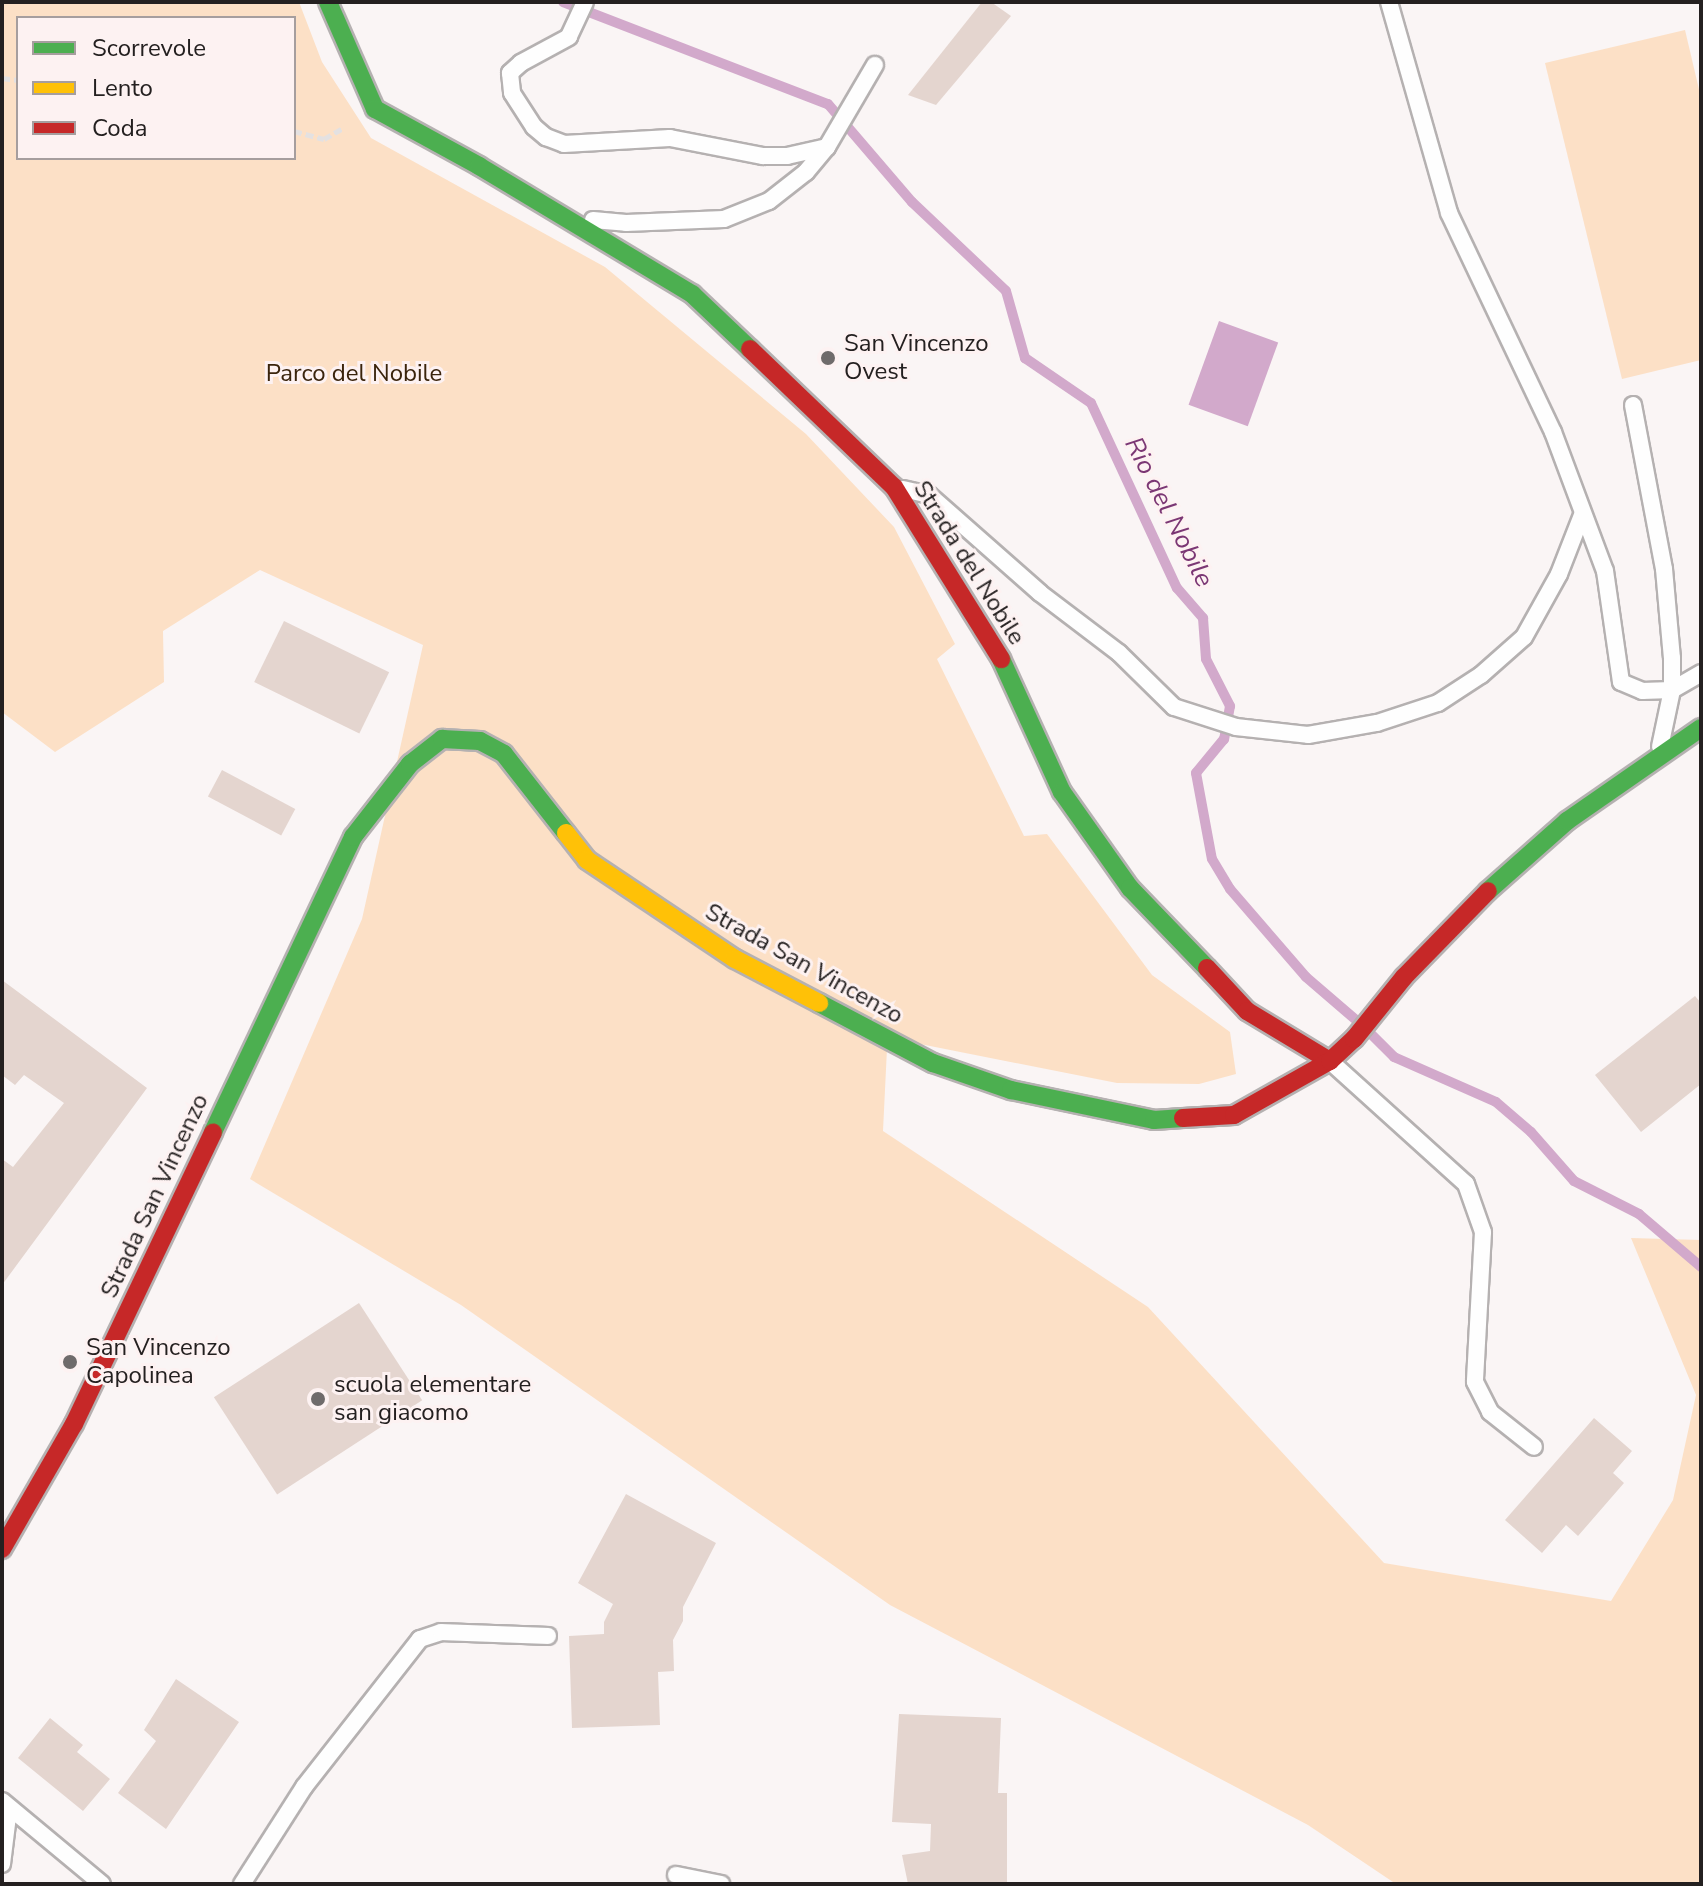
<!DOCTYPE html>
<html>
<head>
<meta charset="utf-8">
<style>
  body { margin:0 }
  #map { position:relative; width:1703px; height:1886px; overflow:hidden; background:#faf5f5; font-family:"Nunito Sans",sans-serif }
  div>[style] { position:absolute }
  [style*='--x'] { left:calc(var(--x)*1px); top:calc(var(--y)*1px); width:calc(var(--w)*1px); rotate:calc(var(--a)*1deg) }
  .green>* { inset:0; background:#fce0c6 }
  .water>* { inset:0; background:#d2a9cb; transform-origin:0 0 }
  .stream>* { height:10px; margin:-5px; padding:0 5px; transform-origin:5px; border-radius:5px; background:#d2a9cb }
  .building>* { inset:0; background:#e4d5cf; transform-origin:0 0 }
  .path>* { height:5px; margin-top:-2.5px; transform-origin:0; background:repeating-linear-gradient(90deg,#e4e1e1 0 8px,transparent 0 12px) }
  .roads { filter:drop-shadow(2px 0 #b5b1b1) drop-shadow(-2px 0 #b5b1b1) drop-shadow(0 2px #b5b1b1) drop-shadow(0 -2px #b5b1b1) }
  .lane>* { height:16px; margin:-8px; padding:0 8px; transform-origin:8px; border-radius:8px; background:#fefefe }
  .fast>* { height:18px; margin:-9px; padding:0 9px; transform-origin:9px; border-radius:9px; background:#4caf50 }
  .slow>* { height:18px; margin:-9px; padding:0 9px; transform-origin:9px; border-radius:9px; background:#ffc107 }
  .jam>* { height:18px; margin:-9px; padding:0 9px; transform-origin:9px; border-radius:9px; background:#c62828 }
  .dots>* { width:22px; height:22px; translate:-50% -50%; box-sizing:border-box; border:4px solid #fdf2f2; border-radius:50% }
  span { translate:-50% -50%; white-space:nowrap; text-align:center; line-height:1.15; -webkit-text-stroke:6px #fdf2f2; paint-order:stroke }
  .poi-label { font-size:24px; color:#242020 }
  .left { translate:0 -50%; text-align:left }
  .park-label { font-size:24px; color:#3a240c }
  .street-label { font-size:24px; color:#242020 }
  .water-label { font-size:26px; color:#7b3774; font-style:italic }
  .frame { position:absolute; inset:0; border:4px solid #242020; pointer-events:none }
  .legend { position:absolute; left:16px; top:16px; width:280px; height:144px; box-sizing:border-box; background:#fdf2f2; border:2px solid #a69e9e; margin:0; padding:10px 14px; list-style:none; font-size:24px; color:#242020 }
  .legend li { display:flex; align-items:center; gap:16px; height:40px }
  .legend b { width:40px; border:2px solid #a69e9e }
</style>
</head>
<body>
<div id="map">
  <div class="green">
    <i style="clip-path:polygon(evenodd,2px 2px,299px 2px,322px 62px,371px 138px,605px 267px,806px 434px,894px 527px,955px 644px,937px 659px,1024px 836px,1047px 834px,1152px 975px,1230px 1032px,1236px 1074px,1199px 1084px,1117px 1083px,915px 1043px,888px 1028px,883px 1131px,1148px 1307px,1384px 1563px,1611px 1601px,1673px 1500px,1696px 1395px,1631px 1238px,1701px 1240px,1701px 1884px,1396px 1884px,1308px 1825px,890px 1605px,461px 1305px,250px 1179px,362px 919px,423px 645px,260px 570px,163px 631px,164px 682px,55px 752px,2px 712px,2px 2px,18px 18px,294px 18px,294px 158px,18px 158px,18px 18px)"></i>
    <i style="clip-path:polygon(1685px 30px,1701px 98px,1701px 360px,1622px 379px,1545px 63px)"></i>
  </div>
  <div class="water">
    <i style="left:1219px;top:321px;width:63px;height:89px;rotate:20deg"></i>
  </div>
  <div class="stream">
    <i style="--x:563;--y:2;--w:284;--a:21.1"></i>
    <i style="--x:828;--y:104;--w:129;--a:49.4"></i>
    <i style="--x:912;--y:202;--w:129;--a:43.4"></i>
    <i style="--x:1006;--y:291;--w:70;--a:74.2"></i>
    <i style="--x:1025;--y:358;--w:80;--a:34.3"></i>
    <i style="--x:1091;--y:403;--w:204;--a:65.1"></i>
    <i style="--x:1177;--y:588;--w:40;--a:49"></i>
    <i style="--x:1203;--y:618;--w:41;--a:85.8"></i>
    <i style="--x:1206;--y:659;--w:53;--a:62.9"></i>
    <i style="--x:1230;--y:706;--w:34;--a:100"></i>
    <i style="--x:1224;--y:739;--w:44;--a:129.5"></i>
    <i style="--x:1196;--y:773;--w:87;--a:79.5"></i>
    <i style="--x:1212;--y:859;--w:35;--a:59"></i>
    <i style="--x:1230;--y:889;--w:116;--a:49.2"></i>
    <i style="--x:1306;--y:977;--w:66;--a:40.7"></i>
    <i style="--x:1371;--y:1034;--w:33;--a:45"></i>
    <i style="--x:1394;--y:1057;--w:111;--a:23.8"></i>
    <i style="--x:1496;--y:1102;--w:46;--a:40.6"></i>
    <i style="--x:1531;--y:1132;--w:65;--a:48.7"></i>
    <i style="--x:1574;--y:1181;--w:73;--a:26.9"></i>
    <i style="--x:1639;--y:1214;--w:82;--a:40.5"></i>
  </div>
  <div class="building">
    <i style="clip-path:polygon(982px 2px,991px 2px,1011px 16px,936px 105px,908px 95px)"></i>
    <i style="left:284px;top:621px;width:117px;height:68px;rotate:26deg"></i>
    <i style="left:222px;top:770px;width:83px;height:30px;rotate:28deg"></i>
    <i style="clip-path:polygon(2px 980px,147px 1088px,2px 1285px,2px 1159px,13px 1167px,64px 1103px,24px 1075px,15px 1085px,2px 1075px)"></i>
    <i style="clip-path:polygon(1695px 996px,1701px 1003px,1701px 1084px,1641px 1132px,1595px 1075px)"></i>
    <i style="left:359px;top:1303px;width:116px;height:173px;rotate:57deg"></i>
    <i style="clip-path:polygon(1594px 1418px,1632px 1451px,1613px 1473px,1624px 1483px,1578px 1536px,1566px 1525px,1542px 1553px,1505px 1520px)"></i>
    <i style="clip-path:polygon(626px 1494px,716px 1543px,683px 1607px,683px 1621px,673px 1640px,674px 1671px,658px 1672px,660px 1725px,572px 1728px,569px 1636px,604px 1634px,604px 1622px,613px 1604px,578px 1583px)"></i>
    <i style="clip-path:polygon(176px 1679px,239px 1722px,166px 1829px,118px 1793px,156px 1741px,144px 1730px)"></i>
    <i style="clip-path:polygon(899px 1714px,1001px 1718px,998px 1793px,1007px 1793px,1007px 1884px,908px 1884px,902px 1855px,930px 1851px,931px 1824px,892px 1822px)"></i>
    <i style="clip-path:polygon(50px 1718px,83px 1745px,77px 1752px,110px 1779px,83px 1811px,18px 1758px)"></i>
  </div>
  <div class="path">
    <i style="--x:2;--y:78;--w:16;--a:7"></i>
    <i style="--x:294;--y:131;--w:31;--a:15"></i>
    <i style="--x:324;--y:139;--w:22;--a:-30"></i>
  </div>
  <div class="roads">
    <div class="lane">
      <i style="--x:585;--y:2;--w:38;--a:115"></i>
      <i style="--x:569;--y:37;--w:55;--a:151.6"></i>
      <i style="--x:521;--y:63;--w:15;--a:138"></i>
      <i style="--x:510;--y:73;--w:20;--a:84"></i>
      <i style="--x:512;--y:93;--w:40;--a:57.1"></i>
      <i style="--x:534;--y:127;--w:16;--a:40"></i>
      <i style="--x:546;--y:137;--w:19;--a:21"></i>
      <i style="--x:564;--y:144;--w:106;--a:-3.2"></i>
      <i style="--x:670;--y:138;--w:95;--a:11"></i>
      <i style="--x:763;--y:156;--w:24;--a:0"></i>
      <i style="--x:787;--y:156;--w:41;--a:-12.7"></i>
      <i style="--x:1389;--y:2;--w:219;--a:74.1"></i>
      <i style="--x:1449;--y:213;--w:242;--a:64.6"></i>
      <i style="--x:1553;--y:432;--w:148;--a:69.5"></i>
      <i style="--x:1605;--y:571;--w:112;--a:81.8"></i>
      <i style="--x:1621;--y:682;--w:23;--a:23"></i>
      <i style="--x:1642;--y:691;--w:30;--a:-2"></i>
      <i style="--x:1672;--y:690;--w:34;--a:-30"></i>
      <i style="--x:593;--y:220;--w:33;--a:5"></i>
      <i style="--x:626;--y:223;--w:98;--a:-2.3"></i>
      <i style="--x:724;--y:219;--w:48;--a:-21.8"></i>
      <i style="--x:769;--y:201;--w:47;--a:-38.1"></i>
      <i style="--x:806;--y:172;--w:33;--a:-50"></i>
      <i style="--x:827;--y:147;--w:95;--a:-59.7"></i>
      <i style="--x:1633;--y:405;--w:167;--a:79.3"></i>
      <i style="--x:1664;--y:569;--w:89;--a:84.9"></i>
      <i style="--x:1672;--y:658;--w:32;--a:90"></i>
      <i style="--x:1672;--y:690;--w:58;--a:101.9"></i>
      <i style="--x:903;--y:489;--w:27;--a:13"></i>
      <i style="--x:929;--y:495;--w:148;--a:41.4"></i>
      <i style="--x:1040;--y:593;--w:99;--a:37.2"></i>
      <i style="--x:1119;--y:653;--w:77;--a:44.5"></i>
      <i style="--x:1174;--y:707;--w:65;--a:17.9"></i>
      <i style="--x:1236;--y:727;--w:72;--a:6.3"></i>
      <i style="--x:1308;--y:735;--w:70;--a:-9.9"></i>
      <i style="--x:1377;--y:723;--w:64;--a:-18.2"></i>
      <i style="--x:1438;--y:703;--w:51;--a:-33.1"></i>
      <i style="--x:1481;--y:675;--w:57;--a:-41.5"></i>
      <i style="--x:1524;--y:637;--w:72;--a:-60.9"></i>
      <i style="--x:1559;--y:574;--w:63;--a:-68.7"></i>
      <i style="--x:1331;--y:1062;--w:182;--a:42.1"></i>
      <i style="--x:1466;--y:1184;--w:51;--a:70.5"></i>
      <i style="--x:1483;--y:1232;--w:150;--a:93.1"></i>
      <i style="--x:1475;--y:1382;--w:34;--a:63"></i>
      <i style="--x:1490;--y:1412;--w:56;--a:38.5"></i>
      <i style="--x:2;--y:1801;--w:130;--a:39.7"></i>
      <i style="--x:2;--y:1864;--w:56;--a:-82.9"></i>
      <i style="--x:676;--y:1875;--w:46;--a:11.3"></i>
      <i style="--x:242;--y:1884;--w:115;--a:-57.4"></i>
      <i style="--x:304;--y:1787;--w:188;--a:-51.9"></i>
      <i style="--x:420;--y:1639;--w:22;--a:-18"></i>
      <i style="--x:441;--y:1632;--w:107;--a:2.1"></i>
    </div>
    <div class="fast">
      <i style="--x:328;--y:2;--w:117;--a:66.3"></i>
      <i style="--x:375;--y:109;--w:119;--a:28.7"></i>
      <i style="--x:479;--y:166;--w:249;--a:31"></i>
      <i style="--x:692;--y:294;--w:80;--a:43.5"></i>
      <i style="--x:1001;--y:659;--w:146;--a:65.4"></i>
      <i style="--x:1062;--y:792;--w:118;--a:54.7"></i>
      <i style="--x:1130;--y:888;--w:111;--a:46.1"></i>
      <i style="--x:1488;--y:891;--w:106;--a:-41.5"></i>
      <i style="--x:1567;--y:821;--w:163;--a:-34.8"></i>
      <i style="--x:819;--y:1003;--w:129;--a:27.8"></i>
      <i style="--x:933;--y:1063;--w:83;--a:19.1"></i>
      <i style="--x:1011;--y:1090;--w:146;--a:11.8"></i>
      <i style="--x:1154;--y:1120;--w:29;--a:-4"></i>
      <i style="--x:213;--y:1132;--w:327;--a:-64.6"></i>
      <i style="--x:353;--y:837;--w:93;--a:-52"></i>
      <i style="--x:410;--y:764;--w:41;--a:-38"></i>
      <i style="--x:442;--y:739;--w:38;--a:3"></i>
      <i style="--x:480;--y:741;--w:27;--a:28"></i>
      <i style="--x:504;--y:754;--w:100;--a:51.9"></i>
    </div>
    <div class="slow">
      <i style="--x:566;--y:833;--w:34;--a:52"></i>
      <i style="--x:587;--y:860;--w:178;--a:33.8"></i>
      <i style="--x:735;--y:959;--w:95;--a:27.6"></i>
    </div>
    <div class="jam">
      <i style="--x:750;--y:349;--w:199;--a:43.8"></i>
      <i style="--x:894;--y:487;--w:203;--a:58.1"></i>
      <i style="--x:1207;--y:968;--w:59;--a:47.1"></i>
      <i style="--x:1247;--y:1011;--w:97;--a:31.1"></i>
      <i style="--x:1183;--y:1118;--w:51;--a:-3.4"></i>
      <i style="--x:1234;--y:1115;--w:110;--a:-29.4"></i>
      <i style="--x:1330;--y:1061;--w:33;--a:-43"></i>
      <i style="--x:1354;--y:1039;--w:80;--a:-51.1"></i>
      <i style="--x:1404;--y:977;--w:120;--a:-45.7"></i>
      <i style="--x:2;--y:1549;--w:144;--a:-60.1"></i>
      <i style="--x:74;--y:1424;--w:323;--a:-64.5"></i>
    </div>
  </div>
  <div class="dots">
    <i style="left:828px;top:358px;background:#6f6b6b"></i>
    <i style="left:70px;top:1362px;background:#6f6b6b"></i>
    <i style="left:318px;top:1399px;background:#6f6b6b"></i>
  </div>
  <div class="poi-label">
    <span class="left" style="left:844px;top:358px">San Vincenzo<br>Ovest</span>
    <span class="left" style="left:86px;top:1362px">San Vincenzo<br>Capolinea</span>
    <span class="left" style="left:334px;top:1399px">scuola elementare<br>san giacomo</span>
  </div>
  <div class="park-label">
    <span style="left:354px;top:374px">Parco del Nobile</span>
  </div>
  <div class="street-label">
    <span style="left:969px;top:563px;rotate:58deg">Strada del Nobile</span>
    <span style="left:804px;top:964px;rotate:29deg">Strada San Vincenzo</span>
    <span style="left:155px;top:1196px;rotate:-65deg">Strada San Vincenzo</span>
  </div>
  <div class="water-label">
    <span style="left:1169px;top:512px;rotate:63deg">Rio del Nobile</span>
  </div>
  <div class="frame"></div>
  <ul class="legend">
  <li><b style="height:10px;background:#4caf50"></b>Scorrevole</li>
  <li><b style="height:10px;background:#ffc107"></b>Lento</li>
  <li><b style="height:10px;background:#c62828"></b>Coda</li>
  </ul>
</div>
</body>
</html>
